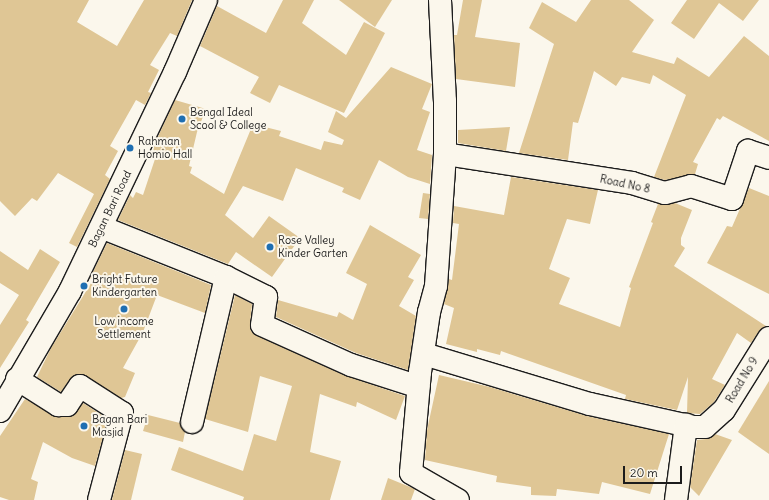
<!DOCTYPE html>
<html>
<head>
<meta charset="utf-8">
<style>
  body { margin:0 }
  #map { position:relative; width:769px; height:500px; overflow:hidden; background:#fbf7ec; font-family:Delius,sans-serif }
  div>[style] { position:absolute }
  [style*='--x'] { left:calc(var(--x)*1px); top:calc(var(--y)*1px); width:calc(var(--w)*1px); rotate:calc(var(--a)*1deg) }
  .building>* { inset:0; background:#dfc695 }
  .roads { filter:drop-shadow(1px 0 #1c1c1c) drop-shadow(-1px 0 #1c1c1c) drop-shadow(0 1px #1c1c1c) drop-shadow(0 -1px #1c1c1c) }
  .minor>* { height:22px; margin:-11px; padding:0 11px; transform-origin:11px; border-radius:11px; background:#fbf7ec }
  .dots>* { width:11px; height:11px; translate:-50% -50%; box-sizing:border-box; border:2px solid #fbf7ec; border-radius:50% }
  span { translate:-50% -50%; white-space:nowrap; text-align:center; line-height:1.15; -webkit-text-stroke:4px #fbf7ec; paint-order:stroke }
  .poi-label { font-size:11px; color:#1c1c1c }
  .left { translate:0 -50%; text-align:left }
  .street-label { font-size:11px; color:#1c1c1c }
  .scale { position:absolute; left:623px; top:466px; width:59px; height:18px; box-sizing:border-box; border:2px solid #1c1c1c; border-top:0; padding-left:5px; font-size:12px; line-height:14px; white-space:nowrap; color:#1c1c1c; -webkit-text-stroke:3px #fbf7ec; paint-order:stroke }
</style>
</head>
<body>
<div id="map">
  <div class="building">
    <i style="clip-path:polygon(0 0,89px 0,77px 22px,117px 46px,144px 0,192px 0,177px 36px,170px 33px,150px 65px,159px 70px,148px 92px,151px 93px,145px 105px,136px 100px,110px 146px,118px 151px,105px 175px,110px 179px,77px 247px,69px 243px,94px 194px,58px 173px,37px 201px,32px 198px,15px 216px,0 201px)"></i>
    <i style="clip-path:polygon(283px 0,314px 0,302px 23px,346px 55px,364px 22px,385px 33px,344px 113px,279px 85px,270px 103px,250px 93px,259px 77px,200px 46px,217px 6px,266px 33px)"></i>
    <i style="clip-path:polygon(339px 0,392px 0,375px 27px)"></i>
    <i style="clip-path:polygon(463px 0,482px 0,475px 37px,520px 43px,515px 87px,456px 79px,454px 35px,457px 35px)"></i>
    <i style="clip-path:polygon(591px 0,629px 0,654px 20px,632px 52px,674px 64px,677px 57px,709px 77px,744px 36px,769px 56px,769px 141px,723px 116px,720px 120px,717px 118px,693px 162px,698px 164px,695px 174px,665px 180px,654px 177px,686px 95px,653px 75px,650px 84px,622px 77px,616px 86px,594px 71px,578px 123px,573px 122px,568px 160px,519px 153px,554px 44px,529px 28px,542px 2px,576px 22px)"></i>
    <i style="clip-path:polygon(687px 0,759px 0,743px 21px,719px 3px,694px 39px,671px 23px)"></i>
    <i style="clip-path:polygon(391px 67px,432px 84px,422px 109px,430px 112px,417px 150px,432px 155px,430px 184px,408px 177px,379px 160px,360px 200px,342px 192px,344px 188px,296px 168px,283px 201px,243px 186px,225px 215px,253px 238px,269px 216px,300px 238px,272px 277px,236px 252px,228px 264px,118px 220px,130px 195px,133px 198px,136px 192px,143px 195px,157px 153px,153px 152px,155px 143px,175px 100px,206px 109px,197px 132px,189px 166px,192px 167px,190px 173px,224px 194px,253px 124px,281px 131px,279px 136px,321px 150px,324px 141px,342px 145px,344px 140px,328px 132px,336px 111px,346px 118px)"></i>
    <i style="clip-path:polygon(510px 127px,506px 151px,458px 143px,458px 130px)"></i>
    <i style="clip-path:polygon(511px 177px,598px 190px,590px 224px,567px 219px,549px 269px,570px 278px,559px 304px,620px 327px,631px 288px,629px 287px,653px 223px,651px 222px,658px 204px,675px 203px,692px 210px,681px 238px,681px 245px,685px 248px,674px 266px,766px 326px,759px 331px,751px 343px,737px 333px,712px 379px,725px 385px,714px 402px,700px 414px,687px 413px,688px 377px,677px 410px,625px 399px,626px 395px,501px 351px,500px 355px,477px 349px,477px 352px,446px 344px,454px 308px,444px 304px,449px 279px,452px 280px,459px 224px,453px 223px,454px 206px,504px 215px)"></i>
    <i style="clip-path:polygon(749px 188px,769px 196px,769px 294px,707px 263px,727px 226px,732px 227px)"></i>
    <i style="clip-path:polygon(423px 193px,430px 194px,428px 219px,419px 218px)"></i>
    <i style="clip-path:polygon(370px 225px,421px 255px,408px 277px,414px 280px,399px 306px,416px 316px,408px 370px,356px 353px,276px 317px,278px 300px,337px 317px,339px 312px,353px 320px,367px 284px,346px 273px)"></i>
    <i style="clip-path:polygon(107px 243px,211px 285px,205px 313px,157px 295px,143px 332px,123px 368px,135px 373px,125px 397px,121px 398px,81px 374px,70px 379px,61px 392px,37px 377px,51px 348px,93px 280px,90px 278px)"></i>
    <i style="clip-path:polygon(40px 249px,60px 262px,26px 320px,29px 322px,0 368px,0 325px,19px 295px,0 283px,0 251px,28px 270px)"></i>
    <i style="clip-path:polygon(235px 295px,252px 304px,250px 324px,251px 331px,257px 336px,346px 376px,405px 396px,396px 420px,357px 402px,356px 407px,320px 394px,310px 452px,341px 461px,330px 500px,243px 500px,244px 497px,171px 470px,179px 447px,243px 471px,254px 434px,276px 441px,292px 386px,260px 376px,248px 432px,205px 419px)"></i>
    <i style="clip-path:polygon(439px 375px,490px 387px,587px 416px,669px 434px,650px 494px,602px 482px,599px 494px,557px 489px,556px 496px,531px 495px,531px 487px,496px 482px,497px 476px,425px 460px,427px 430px)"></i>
    <i style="clip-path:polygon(769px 381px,769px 454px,738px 432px)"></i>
    <i style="clip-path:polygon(25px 399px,58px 417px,73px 416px,83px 403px,108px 419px,95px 466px,72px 458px,43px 442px,31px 479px,38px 482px,34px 500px,9px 500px,0 497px,0 436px)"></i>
    <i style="clip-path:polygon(148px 415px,180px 423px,185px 432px,183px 442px,143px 431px)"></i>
    <i style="clip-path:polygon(715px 434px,732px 440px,699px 496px,690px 487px,697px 440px,706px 439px)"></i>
    <i style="clip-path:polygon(125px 450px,142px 454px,131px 500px,112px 500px)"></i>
    <i style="clip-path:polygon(388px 478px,415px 489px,411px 500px,381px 500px)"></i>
  </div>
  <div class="roads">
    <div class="minor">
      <i style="--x:440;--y:0;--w:101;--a:87.2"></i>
      <i style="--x:445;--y:101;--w:53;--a:90"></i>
      <i style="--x:445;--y:154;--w:132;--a:93.9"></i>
      <i style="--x:436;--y:286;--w:27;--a:105"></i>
      <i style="--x:429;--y:312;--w:61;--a:98.5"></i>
      <i style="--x:420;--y:372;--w:101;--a:95.1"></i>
      <i style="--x:411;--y:473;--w:54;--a:29.9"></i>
      <i style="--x:445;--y:154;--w:189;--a:8.8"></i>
      <i style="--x:632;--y:183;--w:34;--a:17"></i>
      <i style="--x:665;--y:193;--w:27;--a:-15"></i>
      <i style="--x:691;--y:186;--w:43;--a:17.6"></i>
      <i style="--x:732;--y:199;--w:51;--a:-71.6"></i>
      <i style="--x:748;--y:151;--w:22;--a:18"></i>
      <i style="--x:101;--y:227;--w:135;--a:21.8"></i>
      <i style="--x:226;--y:277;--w:45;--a:26.6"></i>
      <i style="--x:266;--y:297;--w:28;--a:98"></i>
      <i style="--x:262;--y:325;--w:98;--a:24.2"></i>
      <i style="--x:351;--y:365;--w:71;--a:17.9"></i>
      <i style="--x:424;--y:354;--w:173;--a:16.8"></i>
      <i style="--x:590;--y:404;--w:107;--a:12.5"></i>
      <i style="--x:694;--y:427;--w:11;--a:0"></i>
      <i style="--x:705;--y:427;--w:25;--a:-42"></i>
      <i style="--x:724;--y:410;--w:85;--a:-58"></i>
      <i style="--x:17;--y:379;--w:49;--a:32.4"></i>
      <i style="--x:58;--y:405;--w:9;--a:0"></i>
      <i style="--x:67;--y:405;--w:23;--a:-56"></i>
      <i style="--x:80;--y:386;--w:50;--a:32.7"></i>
      <i style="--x:122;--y:413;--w:90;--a:104.8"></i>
      <i style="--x:0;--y:411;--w:139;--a:-59.7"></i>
      <i style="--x:70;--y:291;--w:243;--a:-64.4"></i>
      <i style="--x:175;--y:72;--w:78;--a:-66.7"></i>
      <i style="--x:192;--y:422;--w:149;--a:-76.8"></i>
      <i style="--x:676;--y:500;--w:76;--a:-82.4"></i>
    </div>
  </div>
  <div class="dots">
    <i style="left:182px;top:119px;background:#1f6fb2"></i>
    <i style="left:130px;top:148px;background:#1f6fb2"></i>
    <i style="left:270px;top:247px;background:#1f6fb2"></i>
    <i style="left:84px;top:286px;background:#1f6fb2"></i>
    <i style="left:124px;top:309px;background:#1f6fb2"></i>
    <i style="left:84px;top:426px;background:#1f6fb2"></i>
  </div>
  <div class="poi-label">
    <span class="left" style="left:190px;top:119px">Bengal Ideal<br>Scool &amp; College</span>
    <span class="left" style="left:138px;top:148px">Rahman<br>Homio Hall</span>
    <span class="left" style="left:278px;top:247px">Rose Valley<br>Kinder Garten</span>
    <span class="left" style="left:92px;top:286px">Bright Future<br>Kindergarten</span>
    <span style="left:124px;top:328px">Low income<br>Settlement</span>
    <span class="left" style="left:92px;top:426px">Bagan Bari<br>Masjid</span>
  </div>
  <div class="street-label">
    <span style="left:625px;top:184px;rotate:12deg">Road No 8</span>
    <span style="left:110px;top:209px;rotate:-64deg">Bagan Bari Road</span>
    <span style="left:742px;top:380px;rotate:-59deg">Road No 9</span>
  </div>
  <div class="scale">20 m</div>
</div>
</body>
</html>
